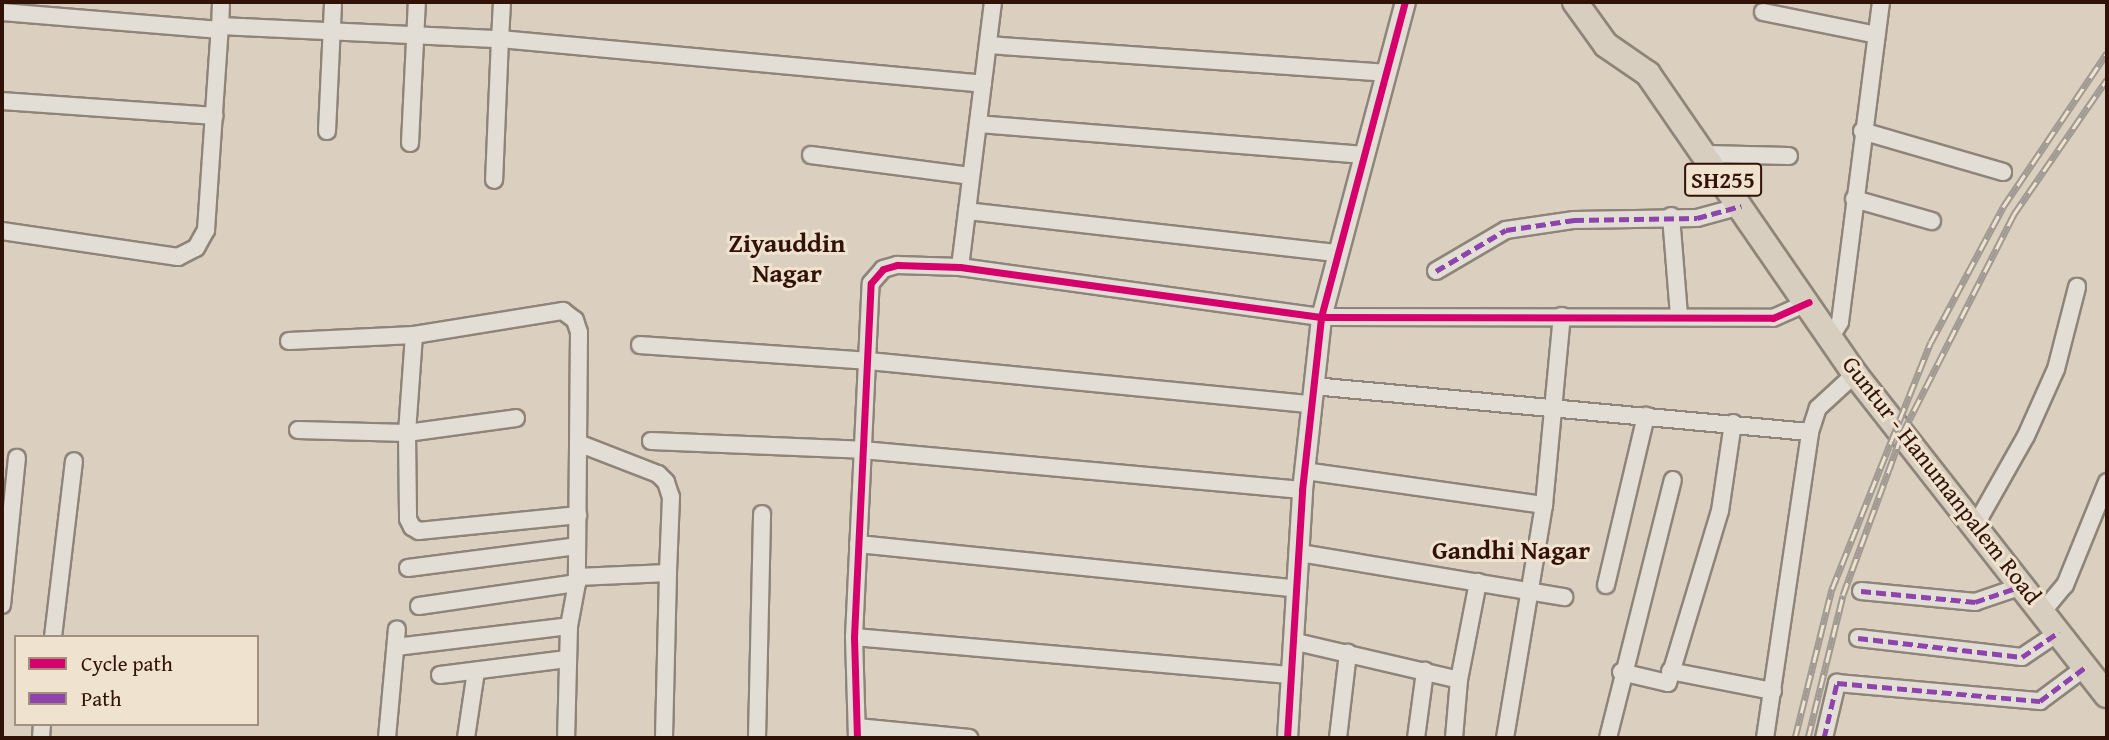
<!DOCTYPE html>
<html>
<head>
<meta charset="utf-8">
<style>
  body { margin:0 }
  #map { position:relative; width:2109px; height:740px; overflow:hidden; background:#dbd0bf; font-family:"Gentium Book Plus",serif }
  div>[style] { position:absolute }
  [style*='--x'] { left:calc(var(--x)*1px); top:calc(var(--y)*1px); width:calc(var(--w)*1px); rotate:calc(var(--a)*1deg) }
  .roads { filter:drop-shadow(2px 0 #8e8479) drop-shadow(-2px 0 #8e8479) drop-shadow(0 2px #8e8479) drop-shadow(0 -2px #8e8479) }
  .minor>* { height:16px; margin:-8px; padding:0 8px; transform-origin:8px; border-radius:8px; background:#e3ded5 }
  .tertiary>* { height:19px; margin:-9.5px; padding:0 9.5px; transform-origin:9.5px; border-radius:9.5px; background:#e3ded5 }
  .primary>* { height:24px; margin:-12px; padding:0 12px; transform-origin:12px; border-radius:12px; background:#d8cec0 }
  .rail>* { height:7px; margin-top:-3.5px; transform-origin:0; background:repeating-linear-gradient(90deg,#efe2ce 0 13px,#a19a92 0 26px); box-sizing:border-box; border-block:2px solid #a19a92 }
  .quiet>* { height:5px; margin-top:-2.5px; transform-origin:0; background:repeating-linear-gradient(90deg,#8e44ad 0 10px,transparent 0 15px) }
  .cycleway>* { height:7px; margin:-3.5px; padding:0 3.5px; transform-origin:3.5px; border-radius:3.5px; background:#d6006c }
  span { translate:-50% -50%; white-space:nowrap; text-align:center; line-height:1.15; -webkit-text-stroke:6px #efe2ce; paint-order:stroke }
  .shield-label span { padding:2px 5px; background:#efe2ce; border:2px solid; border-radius:5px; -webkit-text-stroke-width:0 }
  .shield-label { font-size:23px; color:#311206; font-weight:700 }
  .street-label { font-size:24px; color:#311206 }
  .neighbourhood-label { font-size:26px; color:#311206; font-weight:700 }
  .frame { position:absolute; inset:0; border:4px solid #311206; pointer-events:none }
  .legend { position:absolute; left:14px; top:635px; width:245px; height:91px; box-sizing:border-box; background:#efe2ce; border:2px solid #a38f7e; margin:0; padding:9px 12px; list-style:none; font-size:21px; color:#311206 }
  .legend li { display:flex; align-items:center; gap:14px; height:35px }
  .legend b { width:35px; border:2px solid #a38f7e }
</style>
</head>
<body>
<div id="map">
  <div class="roads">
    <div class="minor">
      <i style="--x:221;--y:2;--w:24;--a:92"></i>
      <i style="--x:220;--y:26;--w:280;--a:2.7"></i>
      <i style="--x:500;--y:39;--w:141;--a:92.4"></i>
      <i style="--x:502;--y:2;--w:37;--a:93"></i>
      <i style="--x:500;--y:39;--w:485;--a:5.3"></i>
      <i style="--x:2;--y:12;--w:219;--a:4.7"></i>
      <i style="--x:1763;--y:12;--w:116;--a:11.4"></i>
      <i style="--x:988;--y:45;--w:398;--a:4"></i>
      <i style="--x:2;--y:101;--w:213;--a:4"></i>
      <i style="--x:978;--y:124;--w:386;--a:4.6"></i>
      <i style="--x:327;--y:131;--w:129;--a:-87.3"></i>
      <i style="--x:1862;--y:131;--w:147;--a:16.2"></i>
      <i style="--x:410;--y:143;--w:141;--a:-87.2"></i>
      <i style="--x:1706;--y:154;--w:83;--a:1.4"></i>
      <i style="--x:811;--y:155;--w:160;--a:7.5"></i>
      <i style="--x:1854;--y:199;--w:81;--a:15.8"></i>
      <i style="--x:967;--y:211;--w:372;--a:6.5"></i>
      <i style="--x:1671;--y:216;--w:99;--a:85.4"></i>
      <i style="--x:2;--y:231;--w:178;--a:8.4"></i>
      <i style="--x:178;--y:257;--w:20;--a:-27"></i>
      <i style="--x:196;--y:248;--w:21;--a:-61"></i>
      <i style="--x:206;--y:230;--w:204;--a:-86.1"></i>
      <i style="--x:960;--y:267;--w:267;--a:-82.9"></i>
      <i style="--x:1436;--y:271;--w:81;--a:-30.4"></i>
      <i style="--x:1506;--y:230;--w:69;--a:-8.4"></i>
      <i style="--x:1574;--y:220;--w:123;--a:-0.9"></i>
      <i style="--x:1697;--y:218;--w:46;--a:-15.3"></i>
      <i style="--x:414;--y:335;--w:98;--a:94.1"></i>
      <i style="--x:407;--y:433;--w:86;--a:89.3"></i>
      <i style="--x:408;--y:519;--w:9;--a:63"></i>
      <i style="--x:412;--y:527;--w:8;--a:30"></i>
      <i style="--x:419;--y:531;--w:160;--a:-5.7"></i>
      <i style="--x:1832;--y:335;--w:15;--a:-58"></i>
      <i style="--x:1840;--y:322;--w:323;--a:-82.7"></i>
      <i style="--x:289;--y:341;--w:125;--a:-2.7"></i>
      <i style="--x:414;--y:335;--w:151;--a:-9.2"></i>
      <i style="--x:563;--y:311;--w:15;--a:37"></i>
      <i style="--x:575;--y:320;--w:13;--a:72"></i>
      <i style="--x:579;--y:332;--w:251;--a:90.5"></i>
      <i style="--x:577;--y:583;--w:44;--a:100.5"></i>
      <i style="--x:569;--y:626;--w:112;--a:91.5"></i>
      <i style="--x:640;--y:345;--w:230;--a:4"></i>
      <i style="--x:869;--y:361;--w:443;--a:5.6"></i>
      <i style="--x:1313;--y:386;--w:499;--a:5.3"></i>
      <i style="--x:298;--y:430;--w:109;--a:1.6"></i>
      <i style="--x:407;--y:433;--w:110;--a:-7.8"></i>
      <i style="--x:651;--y:441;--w:211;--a:2.4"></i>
      <i style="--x:862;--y:450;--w:442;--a:5.2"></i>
      <i style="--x:578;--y:443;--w:86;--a:21.2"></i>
      <i style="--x:658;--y:474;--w:11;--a:45"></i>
      <i style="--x:666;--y:482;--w:16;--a:72"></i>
      <i style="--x:671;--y:497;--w:76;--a:92.3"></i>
      <i style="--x:1305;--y:471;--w:241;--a:8.1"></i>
      <i style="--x:1975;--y:526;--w:103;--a:-60.5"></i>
      <i style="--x:2026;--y:436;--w:73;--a:-65.9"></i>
      <i style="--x:2056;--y:369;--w:85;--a:-75.6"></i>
      <i style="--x:858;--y:544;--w:442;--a:5.8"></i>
      <i style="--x:1300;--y:553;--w:268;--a:9.5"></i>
      <i style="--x:408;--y:568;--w:170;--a:-7.4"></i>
      <i style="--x:577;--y:577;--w:91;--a:-2.5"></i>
      <i style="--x:668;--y:573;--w:165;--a:91.4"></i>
      <i style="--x:1606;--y:585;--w:174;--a:-76.7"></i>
      <i style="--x:1861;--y:591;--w:115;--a:5.5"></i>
      <i style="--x:1975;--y:602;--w:53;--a:-18.8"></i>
      <i style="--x:2;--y:605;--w:148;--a:-84.2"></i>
      <i style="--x:419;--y:606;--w:160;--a:-8.3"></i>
      <i style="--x:2043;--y:611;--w:34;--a:-50"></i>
      <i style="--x:2065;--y:585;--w:111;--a:-67.8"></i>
      <i style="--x:53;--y:637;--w:177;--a:-83.2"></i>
      <i style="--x:854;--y:637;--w:437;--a:5"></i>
      <i style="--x:1858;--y:638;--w:165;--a:6.6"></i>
      <i style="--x:2022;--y:657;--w:45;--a:-34"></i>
      <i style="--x:1292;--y:641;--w:171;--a:13.1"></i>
      <i style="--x:396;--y:647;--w:174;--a:-6.9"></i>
      <i style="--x:1670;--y:671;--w:105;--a:11"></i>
      <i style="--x:1621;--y:672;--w:48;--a:13.2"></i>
      <i style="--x:1668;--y:683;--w:180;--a:-73.2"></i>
      <i style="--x:1720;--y:511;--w:89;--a:-81.6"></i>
      <i style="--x:440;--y:675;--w:128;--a:-7.2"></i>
      <i style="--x:857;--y:727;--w:113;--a:5.6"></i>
      <i style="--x:41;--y:738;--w:14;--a:-86"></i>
      <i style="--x:387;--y:738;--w:109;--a:-84.8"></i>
      <i style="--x:466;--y:738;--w:68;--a:-81.5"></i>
      <i style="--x:757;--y:738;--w:224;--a:-88.7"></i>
      <i style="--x:857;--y:738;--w:101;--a:-91.7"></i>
      <i style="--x:854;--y:637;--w:354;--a:-87.3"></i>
      <i style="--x:871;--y:283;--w:18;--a:-49"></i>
      <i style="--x:883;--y:269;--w:15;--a:-16"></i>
      <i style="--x:897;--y:265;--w:63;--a:1.8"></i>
      <i style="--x:960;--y:267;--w:364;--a:7.9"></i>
      <i style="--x:1321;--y:317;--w:452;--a:0.1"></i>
      <i style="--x:1773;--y:318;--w:39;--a:-24"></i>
      <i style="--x:1338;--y:738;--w:86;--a:-83.3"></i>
      <i style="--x:1416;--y:738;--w:68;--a:-82.3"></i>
      <i style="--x:1454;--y:738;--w:58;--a:-85.1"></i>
      <i style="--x:1459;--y:680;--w:100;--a:-79"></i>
      <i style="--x:1505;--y:738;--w:236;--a:-80.5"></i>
      <i style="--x:1544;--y:505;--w:190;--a:-84.6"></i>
      <i style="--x:1608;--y:738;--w:266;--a:-75.9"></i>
      <i style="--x:1765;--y:738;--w:309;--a:-81.6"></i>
      <i style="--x:1810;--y:432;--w:25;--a:-72"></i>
      <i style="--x:1818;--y:408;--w:50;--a:-42.6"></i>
      <i style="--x:1824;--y:738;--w:57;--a:-76.7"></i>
      <i style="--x:1837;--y:683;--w:204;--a:5.1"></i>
      <i style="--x:2040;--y:701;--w:59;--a:-36.7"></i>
    </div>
    <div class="tertiary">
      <i style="--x:1287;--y:738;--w:248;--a:-86.5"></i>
      <i style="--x:1302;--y:490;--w:174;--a:-83.7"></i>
      <i style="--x:1321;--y:317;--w:326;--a:-75.1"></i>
    </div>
    <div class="primary">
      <i style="--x:1575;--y:2;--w:53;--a:54.2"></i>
      <i style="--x:1606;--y:45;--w:51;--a:34.6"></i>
      <i style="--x:1648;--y:74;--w:364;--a:55.4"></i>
      <i style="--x:1855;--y:374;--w:408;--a:51.9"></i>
    </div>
  </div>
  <div class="rail">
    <i style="--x:1795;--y:738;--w:154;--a:-76.1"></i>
    <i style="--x:1832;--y:589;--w:266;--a:-68.2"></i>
    <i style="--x:1931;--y:342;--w:153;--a:-61.9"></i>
    <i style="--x:2003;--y:207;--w:186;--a:-56"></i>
    <i style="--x:1808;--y:738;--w:147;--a:-76.2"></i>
    <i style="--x:1843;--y:595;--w:171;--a:-69.9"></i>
    <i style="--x:1902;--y:434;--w:247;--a:-63"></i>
    <i style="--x:2014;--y:214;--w:164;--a:-55.4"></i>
  </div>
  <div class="quiet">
    <i style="--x:1436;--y:271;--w:81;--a:-30.4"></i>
    <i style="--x:1506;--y:230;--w:69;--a:-8.4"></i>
    <i style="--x:1574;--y:220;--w:123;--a:-0.9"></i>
    <i style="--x:1697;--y:218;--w:46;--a:-15.3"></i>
    <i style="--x:1861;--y:591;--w:115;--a:5.5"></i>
    <i style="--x:1975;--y:602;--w:53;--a:-18.8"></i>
    <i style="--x:1858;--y:638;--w:165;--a:6.6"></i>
    <i style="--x:2022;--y:657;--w:45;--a:-34"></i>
    <i style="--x:1824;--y:738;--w:57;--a:-76.7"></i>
    <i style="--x:1837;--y:683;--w:204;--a:5.1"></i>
    <i style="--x:2040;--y:701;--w:59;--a:-36.7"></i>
  </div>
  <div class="cycleway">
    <i style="--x:857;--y:738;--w:101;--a:-91.7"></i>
    <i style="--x:854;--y:637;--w:354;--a:-87.3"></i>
    <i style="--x:871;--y:283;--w:18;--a:-49"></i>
    <i style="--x:883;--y:269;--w:15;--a:-16"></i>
    <i style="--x:897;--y:265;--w:63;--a:1.8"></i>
    <i style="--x:960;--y:267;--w:364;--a:7.9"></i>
    <i style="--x:1321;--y:317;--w:452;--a:0.1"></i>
    <i style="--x:1773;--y:318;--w:39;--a:-24"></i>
    <i style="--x:1287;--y:738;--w:248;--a:-86.5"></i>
    <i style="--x:1302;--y:490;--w:174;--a:-83.7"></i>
    <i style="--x:1321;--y:317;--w:326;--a:-75.1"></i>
  </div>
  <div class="shield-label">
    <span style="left:1723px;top:180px">SH255</span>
  </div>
  <div class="street-label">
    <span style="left:1942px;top:480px;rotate:52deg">Guntur - Hanumanpalem Road</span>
  </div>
  <div class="neighbourhood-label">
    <span style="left:787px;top:258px">Ziyauddin<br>Nagar</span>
    <span style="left:1511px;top:550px">Gandhi Nagar</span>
  </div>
  <div class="frame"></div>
  <ul class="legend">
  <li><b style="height:9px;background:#d6006c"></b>Cycle path</li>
  <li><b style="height:9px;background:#8e44ad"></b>Path</li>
  </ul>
</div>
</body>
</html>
